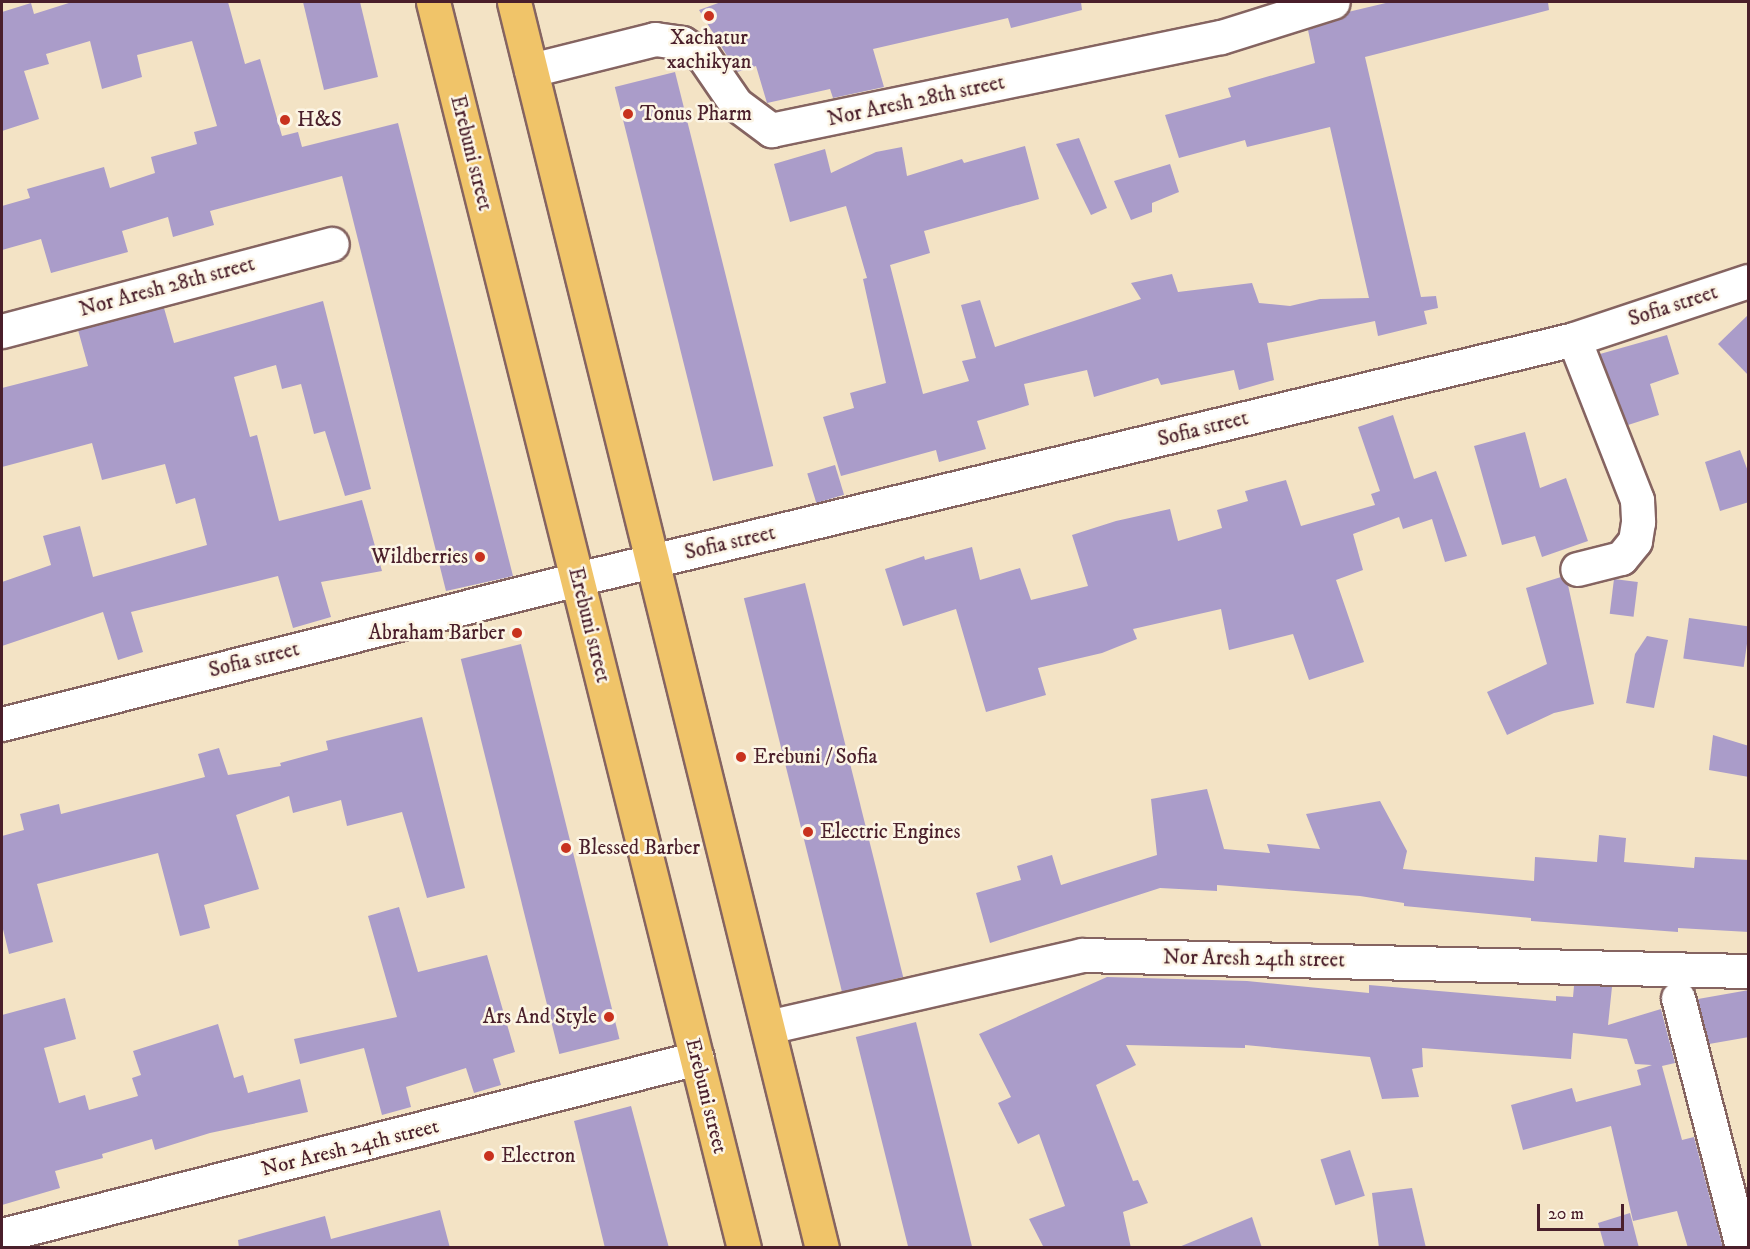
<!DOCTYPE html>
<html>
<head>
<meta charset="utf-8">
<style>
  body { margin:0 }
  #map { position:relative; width:1750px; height:1249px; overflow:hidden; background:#f3e3c5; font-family:"IM FELL DW Pica",serif }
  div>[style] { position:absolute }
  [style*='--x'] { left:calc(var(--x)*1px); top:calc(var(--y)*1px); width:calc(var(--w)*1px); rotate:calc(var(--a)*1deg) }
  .building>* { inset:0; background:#aa9cc9; transform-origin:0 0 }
  .roads { filter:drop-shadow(2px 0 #856461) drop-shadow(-2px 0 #856461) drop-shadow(0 2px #856461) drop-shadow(0 -2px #856461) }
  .minor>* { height:33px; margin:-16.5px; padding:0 16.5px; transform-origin:16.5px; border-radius:16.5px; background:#fff }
  .major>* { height:33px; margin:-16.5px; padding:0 16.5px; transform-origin:16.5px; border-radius:16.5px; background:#f0c469 }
  .dots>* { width:16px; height:16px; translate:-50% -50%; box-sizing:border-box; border:3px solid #fcf5e5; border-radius:50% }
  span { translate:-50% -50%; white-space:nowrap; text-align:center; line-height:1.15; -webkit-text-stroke:5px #fcf5e5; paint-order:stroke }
  .poi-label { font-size:21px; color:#4a1f2b }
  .left { translate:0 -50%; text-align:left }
  .right { translate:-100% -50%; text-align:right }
  .street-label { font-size:21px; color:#4a1f2b }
  .frame { position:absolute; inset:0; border:3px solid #4a1f2b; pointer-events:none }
  .scale { position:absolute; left:1537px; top:1204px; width:87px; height:27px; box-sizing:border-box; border:3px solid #4a1f2b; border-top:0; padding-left:8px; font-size:18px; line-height:21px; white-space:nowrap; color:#4a1f2b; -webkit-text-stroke:4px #fcf5e5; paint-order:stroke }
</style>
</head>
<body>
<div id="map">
  <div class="building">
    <i style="clip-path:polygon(72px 2px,228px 2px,245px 64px,260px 59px,282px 136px,298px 132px,302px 147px,398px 123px,513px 576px,446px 591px,342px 176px,210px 211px,214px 225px,173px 237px,168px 217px,122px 231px,128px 252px,51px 273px,41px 239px,2px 250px,2px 206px,30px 198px,27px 189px,104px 167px,110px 188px,155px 173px,151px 157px,197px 144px,194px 132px,217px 126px,192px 41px,137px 55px,142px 77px,102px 89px,90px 41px,46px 54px,49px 64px,24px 71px,39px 119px,2px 131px,2px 12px,31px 3px,34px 14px)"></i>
    <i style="clip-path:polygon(303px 2px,360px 2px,378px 77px,324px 90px)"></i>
    <i style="clip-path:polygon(721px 2px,1081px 2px,1082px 10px,1011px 28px,1008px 18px,873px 49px,884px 87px,833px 98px,830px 89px,767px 103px,756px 66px,737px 72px,699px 10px)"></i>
    <i style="clip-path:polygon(1390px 2px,1548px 2px,1549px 10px,1365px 57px,1421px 297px,1436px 296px,1438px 308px,1424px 311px,1427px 324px,1378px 336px,1375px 321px,1267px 343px,1274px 380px,1239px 390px,1234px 370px,1161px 385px,1158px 378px,1094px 397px,1087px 370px,1024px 384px,1029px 405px,977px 421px,986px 449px,939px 462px,936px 450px,841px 476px,823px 417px,854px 408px,850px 393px,886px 383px,863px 279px,867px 278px,846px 206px,790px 222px,774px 164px,825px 149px,831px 173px,876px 152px,902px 147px,907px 176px,962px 159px,964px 163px,1025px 146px,1039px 199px,924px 231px,930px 253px,890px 265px,923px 394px,969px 381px,962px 361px,976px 358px,961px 305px,980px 300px,995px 347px,1141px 299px,1131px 283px,1172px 274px,1178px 292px,1252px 283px,1259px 303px,1290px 306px,1320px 299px,1369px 298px,1330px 127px,1247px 147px,1245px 140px,1179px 158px,1165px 115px,1231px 97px,1228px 88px,1315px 63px,1308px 30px,1339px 20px,1348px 12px)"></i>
    <i style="left:675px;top:72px;width:406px;height:62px;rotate:76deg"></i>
    <i style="clip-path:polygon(1079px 138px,1107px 208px,1091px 215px,1056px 144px)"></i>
    <i style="clip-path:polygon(1170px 164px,1179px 192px,1152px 203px,1152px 212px,1131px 220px,1114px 181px)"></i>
    <i style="clip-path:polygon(323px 301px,371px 489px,345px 496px,325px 431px,314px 434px,301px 384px,282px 389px,276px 365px,234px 377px,250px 437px,257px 435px,279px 521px,362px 500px,382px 571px,321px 582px,331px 617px,293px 628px,278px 576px,131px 612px,143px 652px,118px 660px,103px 612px,2px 646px,2px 582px,51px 565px,43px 536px,80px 526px,93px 577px,207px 545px,195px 498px,176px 504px,165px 464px,102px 480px,92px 443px,2px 467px,2px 388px,88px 366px,78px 330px,164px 308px,174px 343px)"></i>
    <i style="clip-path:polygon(1749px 314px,1749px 376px,1718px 344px)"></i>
    <i style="clip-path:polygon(1667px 335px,1679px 374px,1650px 384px,1659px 415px,1628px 425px,1600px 354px)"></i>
    <i style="clip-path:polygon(1393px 415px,1414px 479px,1436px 471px,1467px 556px,1445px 562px,1432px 519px,1403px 529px,1399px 517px,1353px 534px,1363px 570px,1336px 580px,1364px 662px,1309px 680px,1293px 634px,1229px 650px,1221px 609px,1133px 629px,1137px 639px,1102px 653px,1038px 668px,1046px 695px,986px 712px,956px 609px,903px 626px,885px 569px,924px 556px,925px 560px,972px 547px,980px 580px,1020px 568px,1031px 600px,1088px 586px,1072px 535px,1116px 521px,1170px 509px,1178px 541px,1222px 528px,1217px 510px,1248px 501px,1245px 491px,1286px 480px,1301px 526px,1375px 505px,1371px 494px,1380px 491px,1358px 427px)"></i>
    <i style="clip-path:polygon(1525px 432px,1540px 488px,1566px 478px,1588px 541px,1542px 557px,1535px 536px,1502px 545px,1474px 446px)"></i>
    <i style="clip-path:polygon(1740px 450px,1749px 474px,1749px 502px,1720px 511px,1705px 462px)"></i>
    <i style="left:835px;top:465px;width:31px;height:29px;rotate:73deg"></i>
    <i style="clip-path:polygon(1561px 577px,1568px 585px,1594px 704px,1554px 713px,1507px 735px,1487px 692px,1547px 664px,1526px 588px)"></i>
    <i style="left:1614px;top:579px;width:24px;height:35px;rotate:7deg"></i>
    <i style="left:805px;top:583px;width:406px;height:63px;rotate:76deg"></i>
    <i style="left:1689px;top:618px;width:61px;height:41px;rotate:8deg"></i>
    <i style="clip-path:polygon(1647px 636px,1668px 640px,1654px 708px,1626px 703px,1635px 654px)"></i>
    <i style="left:521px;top:644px;width:407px;height:62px;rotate:76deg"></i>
    <i style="clip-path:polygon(422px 717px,465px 888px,427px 898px,402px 812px,347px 826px,341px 800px,293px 813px,289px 796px,236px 815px,259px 889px,204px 905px,210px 928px,180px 936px,158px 853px,37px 884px,53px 942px,9px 954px,2px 925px,2px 836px,24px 830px,20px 814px,59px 804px,61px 814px,205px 777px,198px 754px,219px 748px,228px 775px,281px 766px,280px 763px,328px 750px,326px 741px)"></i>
    <i style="clip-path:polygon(1713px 735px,1749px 746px,1749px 777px,1709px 770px)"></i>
    <i style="clip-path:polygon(1207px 789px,1224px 849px,1270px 853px,1267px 844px,1320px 849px,1306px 814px,1380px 801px,1407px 851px,1403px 869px,1534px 881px,1535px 857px,1597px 862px,1599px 835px,1626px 838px,1624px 862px,1694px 868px,1695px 857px,1749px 860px,1749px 932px,1678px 928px,1678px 932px,1531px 921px,1531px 918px,1404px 906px,1404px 903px,1360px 896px,1217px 885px,1217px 891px,1160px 888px,990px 943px,976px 893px,1021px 880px,1017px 866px,1052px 855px,1061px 885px,1157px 855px,1151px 799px)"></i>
    <i style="clip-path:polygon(399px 907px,418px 972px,487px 955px,515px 1052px,493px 1059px,501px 1085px,474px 1093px,466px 1068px,406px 1087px,411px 1107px,382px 1115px,364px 1048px,300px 1064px,294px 1039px,397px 1017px,368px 916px)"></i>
    <i style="clip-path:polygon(1107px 977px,1247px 981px,1369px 993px,1369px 985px,1556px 1001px,1556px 996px,1573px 997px,1574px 986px,1600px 986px,1612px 987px,1608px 1025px,1661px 1009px,1675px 1063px,1662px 1066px,1682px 1140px,1694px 1137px,1723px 1248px,1688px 1248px,1677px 1211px,1633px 1221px,1611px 1126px,1523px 1150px,1511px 1105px,1572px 1088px,1576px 1102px,1641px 1085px,1637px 1070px,1652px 1065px,1635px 1064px,1627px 1039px,1573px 1033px,1571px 1059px,1422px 1048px,1423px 1067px,1412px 1069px,1419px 1097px,1382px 1099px,1370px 1057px,1245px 1045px,1245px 1048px,1126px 1045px,1136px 1065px,1096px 1085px,1133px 1181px,1138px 1180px,1148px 1203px,1123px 1212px,1131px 1248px,1044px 1248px,1029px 1219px,1065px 1206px,1039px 1134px,1018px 1144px,998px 1103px,1011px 1097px,979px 1034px)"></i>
    <i style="clip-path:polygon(1749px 990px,1749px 1037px,1709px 1044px,1698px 999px)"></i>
    <i style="clip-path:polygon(65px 998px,76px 1039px,44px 1048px,59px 1103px,85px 1095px,89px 1110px,138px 1096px,132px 1078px,141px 1075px,133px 1051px,218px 1024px,234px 1078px,243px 1075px,248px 1093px,300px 1079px,308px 1112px,210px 1133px,155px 1150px,152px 1139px,102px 1154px,103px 1158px,55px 1171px,60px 1188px,2px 1205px,2px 1015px)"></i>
    <i style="left:916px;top:1022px;width:233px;height:62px;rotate:76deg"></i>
    <i style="clip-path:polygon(631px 1106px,669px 1248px,605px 1248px,574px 1121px)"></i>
    <i style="left:1350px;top:1150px;width:48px;height:31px;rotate:72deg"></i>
    <i style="clip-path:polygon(1412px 1188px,1426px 1248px,1379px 1248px,1372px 1193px)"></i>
    <i style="clip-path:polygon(440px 1210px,450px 1248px,239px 1248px,238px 1240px,325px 1216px,331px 1239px)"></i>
    <i style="clip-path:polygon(1630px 1213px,1639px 1248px,1605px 1248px,1598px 1223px)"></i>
    <i style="clip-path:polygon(1252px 1217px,1262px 1248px,1179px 1248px,1179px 1247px)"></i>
  </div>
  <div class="roads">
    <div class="minor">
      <i style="--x:531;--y:70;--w:128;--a:-14"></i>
      <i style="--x:655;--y:39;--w:27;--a:8"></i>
      <i style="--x:682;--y:43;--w:25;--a:32"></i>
      <i style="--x:703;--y:56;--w:58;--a:55.5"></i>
      <i style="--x:736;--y:104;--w:44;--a:36.6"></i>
      <i style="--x:771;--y:130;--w:460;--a:-11.7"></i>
      <i style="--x:1221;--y:37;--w:117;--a:-17.4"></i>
      <i style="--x:2;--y:331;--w:341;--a:-14.8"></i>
      <i style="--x:1574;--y:339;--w:173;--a:68.6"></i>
      <i style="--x:1637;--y:500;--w:22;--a:87"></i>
      <i style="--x:1638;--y:522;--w:19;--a:99"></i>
      <i style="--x:1635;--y:541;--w:22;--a:129"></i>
      <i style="--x:1621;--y:558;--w:45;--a:166"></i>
      <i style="--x:2;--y:724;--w:593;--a:-14.15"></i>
      <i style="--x:577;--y:579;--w:1025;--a:-13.53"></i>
      <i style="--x:1574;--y:339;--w:183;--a:-18.4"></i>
      <i style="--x:1678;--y:998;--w:258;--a:75.6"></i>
      <i style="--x:768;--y:1027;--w:322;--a:-12.9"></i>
      <i style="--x:1082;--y:955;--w:666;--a:1.38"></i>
      <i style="--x:2;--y:1235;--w:717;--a:-14.29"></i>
    </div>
    <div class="major">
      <i style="--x:433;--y:2;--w:1284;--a:75.99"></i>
      <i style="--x:514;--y:2;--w:1284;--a:76.12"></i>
    </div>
  </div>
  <div class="dots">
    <i style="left:709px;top:16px;background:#c8321e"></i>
    <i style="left:628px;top:114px;background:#c8321e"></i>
    <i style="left:285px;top:120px;background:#c8321e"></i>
    <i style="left:480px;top:557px;background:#c8321e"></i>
    <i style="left:517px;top:633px;background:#c8321e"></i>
    <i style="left:741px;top:757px;background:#c8321e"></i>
    <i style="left:808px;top:832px;background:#c8321e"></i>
    <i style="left:566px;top:848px;background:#c8321e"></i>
    <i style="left:609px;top:1017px;background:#c8321e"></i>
    <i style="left:489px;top:1156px;background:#c8321e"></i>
  </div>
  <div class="poi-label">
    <span style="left:709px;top:50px">Xachatur<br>xachikyan</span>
    <span class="left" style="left:640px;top:114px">Tonus Pharm</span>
    <span class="left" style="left:297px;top:120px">H&amp;S</span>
    <span class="right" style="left:468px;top:557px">Wildberries</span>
    <span class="right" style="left:505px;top:633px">Abraham Barber</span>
    <span class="left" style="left:753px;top:757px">Erebuni / Sofia</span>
    <span class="left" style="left:820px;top:832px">Electric Engines</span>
    <span class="left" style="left:578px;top:848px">Blessed Barber</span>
    <span class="right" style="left:597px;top:1017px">Ars And Style</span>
    <span class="left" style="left:501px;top:1156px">Electron</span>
  </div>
  <div class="street-label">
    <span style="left:916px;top:101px;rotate:-12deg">Nor Aresh 28th street</span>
    <span style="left:471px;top:153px;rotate:76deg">Erebuni street</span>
    <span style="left:167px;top:287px;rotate:-15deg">Nor Aresh 28th street</span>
    <span style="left:1673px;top:306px;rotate:-18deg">Sofia street</span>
    <span style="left:1203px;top:429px;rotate:-14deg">Sofia street</span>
    <span style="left:730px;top:543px;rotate:-13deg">Sofia street</span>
    <span style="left:589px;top:625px;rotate:76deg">Erebuni street</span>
    <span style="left:254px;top:660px;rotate:-14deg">Sofia street</span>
    <span style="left:1254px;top:959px;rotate:1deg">Nor Aresh 24th street</span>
    <span style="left:706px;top:1096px;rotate:76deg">Erebuni street</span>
    <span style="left:350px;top:1148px;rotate:-14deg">Nor Aresh 24th street</span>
  </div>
  <div class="frame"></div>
  <div class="scale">20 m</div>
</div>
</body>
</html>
